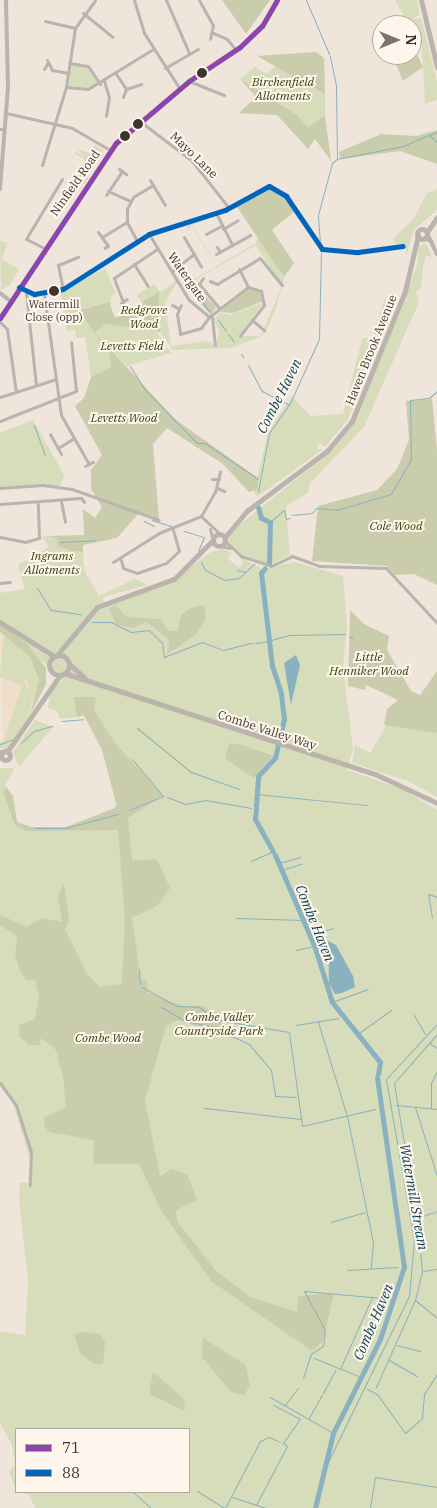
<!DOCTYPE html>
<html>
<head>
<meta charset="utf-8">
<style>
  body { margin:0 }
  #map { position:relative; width:437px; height:1508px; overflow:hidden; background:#f0e5da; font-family:"IBM Plex Serif",serif }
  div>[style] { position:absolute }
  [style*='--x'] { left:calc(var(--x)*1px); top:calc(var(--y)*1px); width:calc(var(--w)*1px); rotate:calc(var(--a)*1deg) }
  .built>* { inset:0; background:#f1deca }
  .green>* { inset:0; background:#d7dcba }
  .forest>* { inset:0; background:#cacdac }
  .water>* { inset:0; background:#8ab1bf }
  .stream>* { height:1px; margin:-0.5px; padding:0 0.5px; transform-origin:0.5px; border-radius:0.5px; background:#8ab1bf }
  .river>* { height:5px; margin:-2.5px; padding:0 2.5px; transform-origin:2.5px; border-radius:2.5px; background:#8ab1bf }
  .minor>* { height:3px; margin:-1.5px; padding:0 1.5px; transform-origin:1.5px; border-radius:1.5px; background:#b8b4af }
  .tertiary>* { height:4px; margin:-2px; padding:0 2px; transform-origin:2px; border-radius:2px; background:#b8b4af }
  .primary>* { height:5px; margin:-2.5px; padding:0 2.5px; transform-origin:2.5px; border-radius:2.5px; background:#bbb4ae }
  .primary>.ring { margin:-2.5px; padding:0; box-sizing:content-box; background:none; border:5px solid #bbb4ae; border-radius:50% }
  .bus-1>* { height:5px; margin:-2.5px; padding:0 2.5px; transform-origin:2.5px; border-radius:2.5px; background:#8e44ad }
  .bus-2>* { height:5px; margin:-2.5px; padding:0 2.5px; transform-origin:2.5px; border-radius:2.5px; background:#0065bd }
  .dots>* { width:14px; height:14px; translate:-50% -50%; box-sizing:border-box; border:2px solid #fef5ed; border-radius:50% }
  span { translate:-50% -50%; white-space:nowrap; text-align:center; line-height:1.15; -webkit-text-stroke:4px #fef5ed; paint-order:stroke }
  .bus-label { font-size:11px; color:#3d362d }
  .park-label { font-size:12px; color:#344205; font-style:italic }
  .street-label { font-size:12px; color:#3d362d }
  .water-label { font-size:14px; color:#0c4354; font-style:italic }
  .legend { position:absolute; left:15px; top:1428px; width:175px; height:65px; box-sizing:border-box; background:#fef5ed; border:1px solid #b1a9a0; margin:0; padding:6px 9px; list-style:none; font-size:15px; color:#3d362d }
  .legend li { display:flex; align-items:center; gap:10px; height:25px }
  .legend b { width:25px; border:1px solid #b1a9a0 }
  .north { position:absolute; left:372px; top:15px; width:50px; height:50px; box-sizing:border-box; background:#fef5ed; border:1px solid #b1a9a0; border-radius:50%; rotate:90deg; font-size:14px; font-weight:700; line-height:20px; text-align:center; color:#3d362d }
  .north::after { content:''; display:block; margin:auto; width:18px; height:22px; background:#7c736a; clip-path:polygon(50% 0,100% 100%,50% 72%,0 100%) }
</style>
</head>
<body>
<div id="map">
  <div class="built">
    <i style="clip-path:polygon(0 632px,30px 657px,37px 691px,30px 715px,3px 749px)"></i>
  </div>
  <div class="green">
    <i style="clip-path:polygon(395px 0,417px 0,420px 15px,411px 19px,421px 18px,437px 81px,437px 100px,425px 104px,422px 47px)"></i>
    <i style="clip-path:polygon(72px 64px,88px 68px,98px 82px,88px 88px,69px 86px)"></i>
    <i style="clip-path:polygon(276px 65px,325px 94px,325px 115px,308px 127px,297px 115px,240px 79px,255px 67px,267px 74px)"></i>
    <i style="clip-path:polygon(95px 145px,103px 151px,99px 161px,88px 154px,98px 162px,87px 158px,80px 171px,89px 177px,84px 184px,75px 178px,85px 159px,76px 154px,71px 160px,76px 152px,85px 157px,77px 149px,90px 153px)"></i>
    <i style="clip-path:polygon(437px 189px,437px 210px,414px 230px,406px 256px,406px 245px,395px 244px,393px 238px,413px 220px,427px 193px)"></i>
    <i style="clip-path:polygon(214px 217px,192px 225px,217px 266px,256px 243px,258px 236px,284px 277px,282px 288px,277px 302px,278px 303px,266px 331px,264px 334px,256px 339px,230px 348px,173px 350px,160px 332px,159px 292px,142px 303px,137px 295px,154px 284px,160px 292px,175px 282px,167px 267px,177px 283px,165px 302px,171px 346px,207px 341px,216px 345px,219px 332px,214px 319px,220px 313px,231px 315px,264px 302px,239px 336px,261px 336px,282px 286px,256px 245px,185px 286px,180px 278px,185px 275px,190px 281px,217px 267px,191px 225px,188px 230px,187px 226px)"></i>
    <i style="clip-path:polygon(0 241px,7px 243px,2px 260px,19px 269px,10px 285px,1px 290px)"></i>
    <i style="clip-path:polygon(426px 243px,432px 257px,426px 256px,423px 266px,421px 287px,416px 292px,419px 302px,364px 427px,310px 483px,308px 493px,286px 506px,290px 555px,270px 565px,242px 555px,228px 541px,233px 530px,329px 453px,354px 422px,404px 300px,411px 303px,405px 298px,418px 262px,418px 247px)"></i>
    <i style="clip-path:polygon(105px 268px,116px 293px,111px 296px,111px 309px,109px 302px,81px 310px,62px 300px,61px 293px)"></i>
    <i style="clip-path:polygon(398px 298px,348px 419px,325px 447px,318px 442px,317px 449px,323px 449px,257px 497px,254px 491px,268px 433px,279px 415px,292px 396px,310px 416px,343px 414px,362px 339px,372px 337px,385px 299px)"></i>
    <i style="clip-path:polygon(63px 303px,77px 311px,95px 333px,104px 324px,156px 332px,171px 353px,127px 366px,96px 334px,109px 353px,111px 367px,91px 377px,85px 337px,76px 338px,75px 330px,67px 332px)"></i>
    <i style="clip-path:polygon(33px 420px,64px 475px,60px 486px,0 487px,0 433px)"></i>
    <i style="clip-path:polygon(evenodd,42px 536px,57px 538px,71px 551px,83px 552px,84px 570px,99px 596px,135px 579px,148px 585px,106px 596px,102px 599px,106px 605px,168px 585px,209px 553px,223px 549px,232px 553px,227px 558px,239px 568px,244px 562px,235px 554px,262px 569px,295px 562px,343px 576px,347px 627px,343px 667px,353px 749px,347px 770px,402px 789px,437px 810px,437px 1508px,35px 1508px,29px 1494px,17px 1492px,189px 1492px,189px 1429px,16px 1429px,16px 1491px,9px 1471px,15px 1465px,12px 1445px,0 1423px,0 1331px,25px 1335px,28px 1282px,19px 1198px,20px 1183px,28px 1183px,30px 1159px,14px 1106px,0 1086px,0 768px,15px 768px,5px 785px,13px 796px,17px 822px,31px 827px,66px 827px,110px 814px,118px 801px,102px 750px,75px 698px,77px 717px,60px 719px,57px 711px,48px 708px,50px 691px,63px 680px,0 624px,0 593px,25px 589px,18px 565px,49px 547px,42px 536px,122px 609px,126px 617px,165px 624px,170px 631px,177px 631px,181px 615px,191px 637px,168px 655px,169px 640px,147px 622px,133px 628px,122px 609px)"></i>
    <i style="clip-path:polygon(4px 634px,30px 657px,40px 680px,33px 702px,27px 681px,0 672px)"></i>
    <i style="clip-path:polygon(0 673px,23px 679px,32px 697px,29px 717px,7px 749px,0 748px,0 742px,4px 741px,22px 685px,0 677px)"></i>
    <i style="clip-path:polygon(35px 720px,53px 727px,19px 767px,13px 752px)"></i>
    <i style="clip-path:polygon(388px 723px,437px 733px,437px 797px,408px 781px,352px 763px,355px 745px,370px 753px)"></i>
  </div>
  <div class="forest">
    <i style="clip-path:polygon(222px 0,270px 0,246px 34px)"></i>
    <i style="clip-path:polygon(412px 44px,423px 67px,403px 81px,392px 55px,412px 55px)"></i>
    <i style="clip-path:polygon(316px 52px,324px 58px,325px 94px,257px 56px)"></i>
    <i style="clip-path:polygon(240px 79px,297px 115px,308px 127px,325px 115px,331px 161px,315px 139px,308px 149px,277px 115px,239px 113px,256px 97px)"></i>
    <i style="clip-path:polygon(437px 130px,437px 164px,400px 151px,340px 159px,339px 152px,381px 134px,416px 136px)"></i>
    <i style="clip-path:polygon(269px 187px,283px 195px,295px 211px,272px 230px,294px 263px,284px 277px,237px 207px)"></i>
    <i style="clip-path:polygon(194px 284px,216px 307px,211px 315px,185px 287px)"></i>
    <i style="clip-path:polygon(248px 289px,260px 292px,263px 301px,234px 313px,220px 312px)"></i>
    <i style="clip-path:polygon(159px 292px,160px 332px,104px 324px,95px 333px,176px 420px,258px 478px,258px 489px,249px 492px,223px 464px,167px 428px,153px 444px,159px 519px,139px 513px,117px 538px,83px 545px,83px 552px,71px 551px,58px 546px,57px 538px,46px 536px,84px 535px,83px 509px,95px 518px,102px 507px,91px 489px,91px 470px,102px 455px,75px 406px,84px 398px,91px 377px,111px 367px,109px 353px,81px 314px,62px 301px,81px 310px,109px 302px,115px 318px)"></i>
    <i style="clip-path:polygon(432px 399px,437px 450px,437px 585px,414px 574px,395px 575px,387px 566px,312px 561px,318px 506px,377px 490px,397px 469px,409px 440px,406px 401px)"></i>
    <i style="clip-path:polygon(115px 605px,127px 617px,160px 619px,170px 631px,177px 631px,181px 615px,190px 608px,204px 605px,206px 618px,196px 634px,167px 655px,169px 640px,147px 622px,133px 628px,116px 624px,109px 609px)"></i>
    <i style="clip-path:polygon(350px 610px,364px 624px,389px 636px,387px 650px,411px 691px,420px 695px,437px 671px,437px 733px,384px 725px,387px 709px,398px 700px,366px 685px,365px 690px,348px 686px)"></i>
    <i style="clip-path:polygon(0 624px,26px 643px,46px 668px,46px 684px,30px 715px,39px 680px,30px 657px,0 632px)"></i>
    <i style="clip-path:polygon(74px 697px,96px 697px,94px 710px,115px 743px,163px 796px,128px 818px,132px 861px,157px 859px,170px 888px,157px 906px,132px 918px,141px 981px,147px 980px,148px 993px,183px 1006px,203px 1006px,223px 1019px,217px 1033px,178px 1020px,166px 1026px,145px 1100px,160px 1176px,172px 1169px,187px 1174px,197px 1200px,176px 1210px,177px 1221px,215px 1270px,250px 1297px,297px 1312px,298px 1296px,334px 1293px,323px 1341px,312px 1351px,211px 1281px,162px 1212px,139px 1164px,93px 1164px,94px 1140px,49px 1132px,45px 1127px,44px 1118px,66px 1107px,63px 1076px,56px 1050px,41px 1038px,39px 1045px,29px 1045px,19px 1036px,19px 1025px,35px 1019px,39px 997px,35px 980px,26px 980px,20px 971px,15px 955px,17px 936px,0 925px,0 915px,27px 927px,41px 918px,62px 922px,58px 896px,64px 883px,69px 920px,65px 929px,87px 974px,100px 987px,122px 984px,125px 920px,118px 830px,26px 831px,15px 825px,3px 792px,7px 788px,13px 796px,17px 822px,31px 827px,66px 827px,117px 807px,102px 750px,84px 715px,77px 717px)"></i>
    <i style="clip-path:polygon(229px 743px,242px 745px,273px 756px,254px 778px,225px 759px)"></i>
    <i style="clip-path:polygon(86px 1332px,100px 1334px,105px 1341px,103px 1364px,94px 1364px,80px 1353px,74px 1334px)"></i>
    <i style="clip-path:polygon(203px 1338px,246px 1365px,250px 1386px,244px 1395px,231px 1392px,202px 1357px)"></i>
    <i style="clip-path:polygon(153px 1372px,184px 1399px,185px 1411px,149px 1394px)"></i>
  </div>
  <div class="water">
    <i style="clip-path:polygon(296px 655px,300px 665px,291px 705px,284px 663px)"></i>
    <i style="clip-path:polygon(328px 941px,336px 945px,353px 976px,355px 987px,342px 993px,335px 994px,329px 984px)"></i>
  </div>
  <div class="stream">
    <i style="--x:306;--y:0;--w:59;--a:66.9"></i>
    <i style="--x:429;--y:135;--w:9;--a:-21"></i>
    <i style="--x:337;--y:159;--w:67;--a:-11.1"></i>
    <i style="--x:403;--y:146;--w:28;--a:-23"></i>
    <i style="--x:429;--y:135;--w:11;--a:41"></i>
    <i style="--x:320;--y:244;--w:29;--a:-94"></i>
    <i style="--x:318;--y:215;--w:54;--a:-74.9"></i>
    <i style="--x:332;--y:163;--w:6;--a:-39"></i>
    <i style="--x:337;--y:159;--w:74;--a:-90.8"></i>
    <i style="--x:336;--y:85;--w:30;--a:-102"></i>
    <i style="--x:183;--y:277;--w:8;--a:45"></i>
    <i style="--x:190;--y:285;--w:32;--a:54"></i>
    <i style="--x:218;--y:320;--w:14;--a:54"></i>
    <i style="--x:228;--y:334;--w:10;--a:53"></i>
    <i style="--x:241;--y:354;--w:4;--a:56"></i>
    <i style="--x:248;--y:365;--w:30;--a:62"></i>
    <i style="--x:262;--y:391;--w:30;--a:27"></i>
    <i style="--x:130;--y:366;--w:28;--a:58"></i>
    <i style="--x:145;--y:390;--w:74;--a:45.5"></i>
    <i style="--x:197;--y:443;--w:8;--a:0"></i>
    <i style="--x:205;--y:443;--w:64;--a:34.2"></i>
    <i style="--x:34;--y:425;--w:32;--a:70"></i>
    <i style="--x:258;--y:492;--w:60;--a:-79.4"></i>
    <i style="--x:269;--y:433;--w:39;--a:-55"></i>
    <i style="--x:291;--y:401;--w:68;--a:-65.7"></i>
    <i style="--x:319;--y:339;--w:87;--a:-88.7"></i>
    <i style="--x:292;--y:515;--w:20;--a:-6"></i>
    <i style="--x:312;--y:513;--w:6;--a:-51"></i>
    <i style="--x:316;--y:508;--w:21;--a:5"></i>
    <i style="--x:337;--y:510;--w:56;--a:-16.5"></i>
    <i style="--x:391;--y:494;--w:39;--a:-60"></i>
    <i style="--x:411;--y:460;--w:60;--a:-91"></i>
    <i style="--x:410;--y:400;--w:19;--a:-6"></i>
    <i style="--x:429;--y:398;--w:11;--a:-41"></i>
    <i style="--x:152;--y:520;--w:20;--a:18"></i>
    <i style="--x:144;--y:521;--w:11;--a:27"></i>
    <i style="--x:270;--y:522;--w:18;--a:-41"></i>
    <i style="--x:284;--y:510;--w:9;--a:77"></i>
    <i style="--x:286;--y:519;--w:4;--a:-14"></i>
    <i style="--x:184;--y:531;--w:21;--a:17"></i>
    <i style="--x:204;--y:537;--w:15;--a:113"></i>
    <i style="--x:60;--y:542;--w:35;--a:-3"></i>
    <i style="--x:201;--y:562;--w:9;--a:63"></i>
    <i style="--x:205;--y:570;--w:22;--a:27"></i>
    <i style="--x:225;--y:580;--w:14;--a:-8"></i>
    <i style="--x:239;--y:578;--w:21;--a:-43"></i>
    <i style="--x:237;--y:570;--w:8;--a:14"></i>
    <i style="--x:37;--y:588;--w:26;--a:58"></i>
    <i style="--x:51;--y:610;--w:30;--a:8"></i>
    <i style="--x:92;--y:622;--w:19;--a:0"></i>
    <i style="--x:111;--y:622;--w:22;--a:27"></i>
    <i style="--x:131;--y:632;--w:18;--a:-6"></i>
    <i style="--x:149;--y:630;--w:18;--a:45"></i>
    <i style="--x:162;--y:643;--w:14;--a:82"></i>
    <i style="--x:164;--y:657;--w:41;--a:-21.5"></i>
    <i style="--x:202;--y:642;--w:22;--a:21"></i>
    <i style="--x:223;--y:650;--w:30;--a:-14"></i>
    <i style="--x:349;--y:636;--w:4;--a:27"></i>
    <i style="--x:271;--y:640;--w:20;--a:-15"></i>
    <i style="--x:290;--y:635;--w:55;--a:-1"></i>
    <i style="--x:255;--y:643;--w:16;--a:-7"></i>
    <i style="--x:62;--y:721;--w:21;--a:-5"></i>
    <i style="--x:137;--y:728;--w:70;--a:39.2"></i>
    <i style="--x:191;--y:772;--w:51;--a:19.5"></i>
    <i style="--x:21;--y:743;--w:18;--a:-43"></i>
    <i style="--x:34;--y:731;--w:19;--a:-16"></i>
    <i style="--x:0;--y:744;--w:15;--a:-20"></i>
    <i style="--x:256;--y:794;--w:112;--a:5.7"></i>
    <i style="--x:167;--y:797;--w:19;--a:21"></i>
    <i style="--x:185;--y:804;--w:20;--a:-11"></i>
    <i style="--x:205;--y:800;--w:47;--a:9.9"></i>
    <i style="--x:129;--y:810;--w:37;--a:-22"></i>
    <i style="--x:163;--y:796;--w:48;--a:-130"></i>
    <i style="--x:35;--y:828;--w:30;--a:0"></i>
    <i style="--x:65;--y:828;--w:55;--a:-14.8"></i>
    <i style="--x:251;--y:861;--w:24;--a:-24"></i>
    <i style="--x:279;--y:863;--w:22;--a:-16"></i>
    <i style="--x:282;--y:870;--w:20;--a:-18"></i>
    <i style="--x:236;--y:918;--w:67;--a:1.7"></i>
    <i style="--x:432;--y:918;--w:24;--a:-99"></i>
    <i style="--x:428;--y:894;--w:9;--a:18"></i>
    <i style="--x:310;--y:935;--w:24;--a:-17"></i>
    <i style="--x:296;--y:950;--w:18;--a:-13"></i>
    <i style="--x:139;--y:969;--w:15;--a:86"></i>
    <i style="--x:142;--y:987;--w:39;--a:29"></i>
    <i style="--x:176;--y:1006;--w:23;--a:2"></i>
    <i style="--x:199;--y:1007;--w:23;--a:34"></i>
    <i style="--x:218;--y:1020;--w:72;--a:9.6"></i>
    <i style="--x:289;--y:1032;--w:95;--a:82.1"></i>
    <i style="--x:302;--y:1126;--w:75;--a:-13.1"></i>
    <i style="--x:332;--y:1002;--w:38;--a:-20"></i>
    <i style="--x:161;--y:1007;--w:28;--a:30"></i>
    <i style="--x:185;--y:1021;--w:25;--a:11"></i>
    <i style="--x:210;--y:1026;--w:43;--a:24.8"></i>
    <i style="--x:249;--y:1044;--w:34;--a:50"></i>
    <i style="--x:271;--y:1070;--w:26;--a:81"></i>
    <i style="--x:275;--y:1096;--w:21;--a:3"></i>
    <i style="--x:414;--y:1015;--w:22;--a:60"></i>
    <i style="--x:318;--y:1022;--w:98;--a:72.9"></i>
    <i style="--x:347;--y:1116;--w:130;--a:78.4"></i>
    <i style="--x:373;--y:1243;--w:25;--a:95"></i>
    <i style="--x:296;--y:1025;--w:43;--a:-9.5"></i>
    <i style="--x:356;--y:1035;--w:43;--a:-35.5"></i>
    <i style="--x:429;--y:1043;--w:9;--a:32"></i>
    <i style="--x:396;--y:1105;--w:41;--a:5.6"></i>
    <i style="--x:415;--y:1107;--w:72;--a:72.3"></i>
    <i style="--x:204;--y:1108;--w:97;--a:6.5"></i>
    <i style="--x:431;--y:1108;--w:25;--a:-90"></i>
    <i style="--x:431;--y:1083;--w:13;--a:-63"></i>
    <i style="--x:413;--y:1198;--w:117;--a:-99.4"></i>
    <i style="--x:394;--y:1083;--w:65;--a:-48.7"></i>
    <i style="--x:331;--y:1222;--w:35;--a:-16"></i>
    <i style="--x:402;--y:1267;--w:2;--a:0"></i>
    <i style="--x:347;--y:1270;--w:51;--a:-3.4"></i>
    <i style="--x:423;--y:1271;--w:14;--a:-8"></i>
    <i style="--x:415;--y:1300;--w:28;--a:39"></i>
    <i style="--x:397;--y:1345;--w:24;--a:15"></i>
    <i style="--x:314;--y:1358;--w:48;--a:22.2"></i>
    <i style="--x:389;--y:1360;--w:32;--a:30"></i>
    <i style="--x:340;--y:1369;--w:79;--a:-66"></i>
    <i style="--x:303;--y:1378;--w:25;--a:-72"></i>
    <i style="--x:311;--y:1354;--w:14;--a:-34"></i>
    <i style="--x:323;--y:1346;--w:16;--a:-83"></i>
    <i style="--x:325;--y:1330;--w:44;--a:-118.3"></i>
    <i style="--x:304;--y:1291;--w:89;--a:5.1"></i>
    <i style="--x:376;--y:1387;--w:95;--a:-65.9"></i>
    <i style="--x:415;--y:1300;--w:29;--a:-76"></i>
    <i style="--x:422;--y:1272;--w:54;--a:-95.3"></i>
    <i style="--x:417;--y:1218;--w:21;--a:-19"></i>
    <i style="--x:367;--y:1389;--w:11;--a:27"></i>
    <i style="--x:377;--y:1394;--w:48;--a:54.3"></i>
    <i style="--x:405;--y:1433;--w:23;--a:-41"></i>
    <i style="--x:422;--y:1418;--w:24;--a:-85"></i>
    <i style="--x:424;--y:1394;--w:24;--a:-57"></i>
    <i style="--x:323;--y:1393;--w:27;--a:-62"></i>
    <i style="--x:270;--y:1397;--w:73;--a:29.7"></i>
    <i style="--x:285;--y:1405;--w:21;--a:-53"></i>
    <i style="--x:309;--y:1418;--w:26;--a:-61"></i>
    <i style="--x:327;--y:1464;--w:187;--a:-64"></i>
    <i style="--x:409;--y:1296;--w:56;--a:-84.9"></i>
    <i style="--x:414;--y:1240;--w:163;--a:-99.9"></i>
    <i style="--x:386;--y:1079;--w:75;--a:-47.2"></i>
    <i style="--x:197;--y:1491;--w:32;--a:32"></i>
    <i style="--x:133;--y:1492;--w:24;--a:42"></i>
    <i style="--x:232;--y:1497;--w:36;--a:18"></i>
    <i style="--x:256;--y:1505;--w:67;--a:-62.3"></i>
    <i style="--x:287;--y:1446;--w:5;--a:-143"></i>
    <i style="--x:283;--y:1443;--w:29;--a:-55"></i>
    <i style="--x:300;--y:1419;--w:30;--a:-152"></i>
    <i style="--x:225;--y:1508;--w:76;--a:-62.4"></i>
    <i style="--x:260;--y:1441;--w:10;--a:-24"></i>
    <i style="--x:269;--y:1437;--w:12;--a:24"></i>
    <i style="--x:370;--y:1508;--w:31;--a:-81"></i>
    <i style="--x:375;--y:1477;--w:63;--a:9.2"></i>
  </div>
  <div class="river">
    <i style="--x:258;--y:507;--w:11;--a:75"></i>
    <i style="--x:261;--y:518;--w:10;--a:24"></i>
    <i style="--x:270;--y:522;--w:42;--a:91.4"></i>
    <i style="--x:256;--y:806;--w:30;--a:-86"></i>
    <i style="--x:258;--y:776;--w:25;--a:-47"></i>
    <i style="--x:275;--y:758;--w:40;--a:-77"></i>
    <i style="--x:284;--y:719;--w:26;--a:-97"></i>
    <i style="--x:281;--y:693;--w:28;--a:-108"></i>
    <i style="--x:272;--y:666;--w:94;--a:-96.7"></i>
    <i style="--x:261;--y:573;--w:6;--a:-51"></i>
    <i style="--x:256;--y:809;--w:10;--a:96"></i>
    <i style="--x:255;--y:819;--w:37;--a:61"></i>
    <i style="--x:275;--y:855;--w:98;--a:66.6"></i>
    <i style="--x:314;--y:945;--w:60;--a:72.5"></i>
    <i style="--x:332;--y:1002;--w:77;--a:51.3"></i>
    <i style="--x:380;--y:1062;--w:12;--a:99"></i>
    <i style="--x:315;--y:1508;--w:77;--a:-76.5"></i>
    <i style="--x:333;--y:1433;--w:105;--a:-63.4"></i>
    <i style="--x:380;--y:1339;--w:76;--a:-71.6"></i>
    <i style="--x:404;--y:1267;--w:191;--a:-98.1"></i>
  </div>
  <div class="minor">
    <i style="--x:134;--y:0;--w:34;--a:73"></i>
    <i style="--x:144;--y:33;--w:67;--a:57.3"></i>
    <i style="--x:166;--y:0;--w:58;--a:66.5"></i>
    <i style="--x:199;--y:0;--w:29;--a:61"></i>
    <i style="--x:213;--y:25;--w:14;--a:102"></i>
    <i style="--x:83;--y:13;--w:38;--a:39"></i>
    <i style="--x:45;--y:21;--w:31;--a:13"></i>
    <i style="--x:213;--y:33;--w:15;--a:23"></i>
    <i style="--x:227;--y:39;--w:14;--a:51"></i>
    <i style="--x:47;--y:60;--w:11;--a:63"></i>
    <i style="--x:52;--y:70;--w:17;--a:10"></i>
    <i style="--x:69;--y:63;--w:19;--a:9"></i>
    <i style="--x:88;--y:66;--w:22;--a:56"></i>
    <i style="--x:165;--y:68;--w:38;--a:-30"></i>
    <i style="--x:44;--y:69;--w:6;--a:-59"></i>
    <i style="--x:116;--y:74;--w:18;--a:56"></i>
    <i style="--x:126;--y:89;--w:16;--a:-18"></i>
    <i style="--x:104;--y:81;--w:17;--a:73"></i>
    <i style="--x:109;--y:97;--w:19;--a:99"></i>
    <i style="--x:189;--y:81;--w:38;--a:22"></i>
    <i style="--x:66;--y:87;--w:22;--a:5"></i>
    <i style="--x:88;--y:89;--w:76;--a:-31.6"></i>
    <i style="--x:123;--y:97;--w:9;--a:-69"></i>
    <i style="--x:6;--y:113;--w:68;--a:12.8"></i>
    <i style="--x:72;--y:128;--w:44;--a:30.1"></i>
    <i style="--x:141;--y:122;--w:64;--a:37.4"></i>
    <i style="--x:192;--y:161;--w:60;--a:51.8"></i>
    <i style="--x:0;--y:129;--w:3;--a:0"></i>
    <i style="--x:42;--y:165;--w:82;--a:-72.9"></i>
    <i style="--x:66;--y:87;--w:60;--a:-81.3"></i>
    <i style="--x:75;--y:28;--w:34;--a:-54"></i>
    <i style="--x:119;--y:169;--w:9;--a:36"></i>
    <i style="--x:150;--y:180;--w:29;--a:59"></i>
    <i style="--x:108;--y:191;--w:24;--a:24"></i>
    <i style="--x:106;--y:195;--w:29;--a:-56"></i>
    <i style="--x:216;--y:213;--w:36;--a:63"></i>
    <i style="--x:223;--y:229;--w:17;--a:-31"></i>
    <i style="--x:98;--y:232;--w:17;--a:54"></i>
    <i style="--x:108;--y:246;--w:4;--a:153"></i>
    <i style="--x:149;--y:234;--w:77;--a:58.8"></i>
    <i style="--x:189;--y:300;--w:26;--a:40"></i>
    <i style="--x:209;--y:317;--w:49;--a:-37.6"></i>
    <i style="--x:248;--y:287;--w:14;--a:17"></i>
    <i style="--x:261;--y:291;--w:14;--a:78"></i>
    <i style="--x:264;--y:305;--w:39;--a:128"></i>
    <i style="--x:206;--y:234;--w:17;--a:-28"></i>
    <i style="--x:102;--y:237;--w:29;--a:-31"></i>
    <i style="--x:184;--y:237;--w:34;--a:60"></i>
    <i style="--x:137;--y:241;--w:21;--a:-118"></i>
    <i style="--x:127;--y:222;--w:13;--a:-90"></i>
    <i style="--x:127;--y:209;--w:13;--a:-63"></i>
    <i style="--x:133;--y:197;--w:23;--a:-31"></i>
    <i style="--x:217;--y:247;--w:6;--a:59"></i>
    <i style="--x:44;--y:248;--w:20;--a:-153"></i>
    <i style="--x:26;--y:239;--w:70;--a:-59"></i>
    <i style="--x:216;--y:254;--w:39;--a:-29"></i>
    <i style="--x:134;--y:264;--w:26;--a:58"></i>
    <i style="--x:239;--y:269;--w:20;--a:63"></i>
    <i style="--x:172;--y:271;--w:28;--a:-38"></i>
    <i style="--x:203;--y:278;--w:7;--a:124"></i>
    <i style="--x:199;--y:284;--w:31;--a:50"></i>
    <i style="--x:210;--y:281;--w:8;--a:23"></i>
    <i style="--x:217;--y:284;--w:50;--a:-31.2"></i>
    <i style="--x:260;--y:258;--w:35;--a:51"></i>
    <i style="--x:19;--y:287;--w:17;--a:25"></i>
    <i style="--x:34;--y:294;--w:29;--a:-10"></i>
    <i style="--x:63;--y:289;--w:102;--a:-32.6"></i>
    <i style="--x:149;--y:234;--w:80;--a:-17.5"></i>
    <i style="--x:225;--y:210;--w:50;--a:-28.6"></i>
    <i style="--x:269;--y:186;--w:20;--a:30"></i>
    <i style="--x:286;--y:196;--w:64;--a:55.8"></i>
    <i style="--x:322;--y:249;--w:36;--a:5"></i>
    <i style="--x:358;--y:252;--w:45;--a:-7.6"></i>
    <i style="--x:63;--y:289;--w:25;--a:-102"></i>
    <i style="--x:58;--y:265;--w:22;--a:-22"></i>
    <i style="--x:26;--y:292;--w:94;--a:83.9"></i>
    <i style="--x:44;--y:294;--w:122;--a:82"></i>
    <i style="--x:61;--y:415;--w:56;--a:60.3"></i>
    <i style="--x:123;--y:302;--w:26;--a:-111"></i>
    <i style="--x:114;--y:278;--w:52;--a:-34"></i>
    <i style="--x:121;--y:303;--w:7;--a:-34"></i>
    <i style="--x:172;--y:305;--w:7;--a:27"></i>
    <i style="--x:181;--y:305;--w:10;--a:114"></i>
    <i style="--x:177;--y:314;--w:20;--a:81"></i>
    <i style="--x:180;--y:334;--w:22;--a:-16"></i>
    <i style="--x:201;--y:328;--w:14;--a:-54"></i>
    <i style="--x:212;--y:317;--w:28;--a:84"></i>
    <i style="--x:252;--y:320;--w:16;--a:40"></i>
    <i style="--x:0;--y:322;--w:10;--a:45"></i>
    <i style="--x:7;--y:329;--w:64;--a:81.9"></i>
    <i style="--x:0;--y:397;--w:59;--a:-17.8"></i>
    <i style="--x:0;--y:421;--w:82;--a:-21.5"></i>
    <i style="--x:76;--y:391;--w:49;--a:-95.8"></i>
    <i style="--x:50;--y:434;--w:23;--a:61"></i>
    <i style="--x:58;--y:448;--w:19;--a:-32"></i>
    <i style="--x:85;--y:466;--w:9;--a:-27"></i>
    <i style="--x:212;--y:479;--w:7;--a:0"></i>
    <i style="--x:0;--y:488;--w:43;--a:-4"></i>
    <i style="--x:43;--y:485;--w:29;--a:8"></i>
    <i style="--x:72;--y:489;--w:92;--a:19.6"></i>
    <i style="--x:217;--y:488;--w:8;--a:23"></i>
    <i style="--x:61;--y:501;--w:21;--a:79"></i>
    <i style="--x:0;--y:504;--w:81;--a:-4.2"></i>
    <i style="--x:81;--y:498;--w:5;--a:53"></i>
    <i style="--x:210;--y:529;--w:9;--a:77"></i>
    <i style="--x:219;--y:533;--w:25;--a:-137"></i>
    <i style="--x:201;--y:516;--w:28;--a:-60"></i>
    <i style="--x:215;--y:492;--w:21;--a:-76"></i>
    <i style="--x:0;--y:537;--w:25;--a:11"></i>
    <i style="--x:25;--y:542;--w:15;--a:-16"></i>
    <i style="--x:39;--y:538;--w:34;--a:-92"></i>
    <i style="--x:225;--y:541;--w:22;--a:43"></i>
    <i style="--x:241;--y:556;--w:32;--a:18"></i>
    <i style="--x:271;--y:566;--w:23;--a:-25"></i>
    <i style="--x:292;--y:556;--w:29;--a:20"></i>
    <i style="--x:319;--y:566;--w:67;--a:1.7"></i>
    <i style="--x:386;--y:568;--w:75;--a:47.2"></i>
    <i style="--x:220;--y:546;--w:10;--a:11"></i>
    <i style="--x:121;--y:560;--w:8;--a:76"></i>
    <i style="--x:123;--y:568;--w:15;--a:20"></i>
    <i style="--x:137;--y:573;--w:31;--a:-19"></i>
    <i style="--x:166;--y:563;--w:18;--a:-43"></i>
    <i style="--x:179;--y:551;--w:22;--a:-106"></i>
    <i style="--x:113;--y:562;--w:54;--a:-32.2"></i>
    <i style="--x:159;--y:533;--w:45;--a:-22"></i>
    <i style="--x:0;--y:583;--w:10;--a:-6"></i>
    <i style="--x:0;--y:751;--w:4;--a:14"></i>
    <i style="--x:0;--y:1083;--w:27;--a:54"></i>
    <i style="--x:16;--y:1105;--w:49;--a:72.3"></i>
    <i style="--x:31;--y:1152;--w:33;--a:92"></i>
  </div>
  <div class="tertiary">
    <i style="--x:0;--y:189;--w:101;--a:-85.5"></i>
    <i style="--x:8;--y:88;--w:88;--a:-91.3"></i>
    <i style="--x:427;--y:233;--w:23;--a:65"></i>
    <i style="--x:425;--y:238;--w:8;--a:30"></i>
    <i style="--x:0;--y:293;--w:11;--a:38"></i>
  </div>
  <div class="primary">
    <i style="--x:421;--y:0;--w:69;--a:76.6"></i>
    <i class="ring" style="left:417px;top:229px;width:5px;height:5px"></i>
    <i style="--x:427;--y:232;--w:18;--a:-56"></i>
    <i style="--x:0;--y:318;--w:210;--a:-56.5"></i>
    <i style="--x:116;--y:143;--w:96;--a:-40.3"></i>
    <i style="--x:189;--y:81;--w:61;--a:-33.7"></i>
    <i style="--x:240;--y:47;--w:30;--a:-44"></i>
    <i style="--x:262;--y:26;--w:30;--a:-60"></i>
    <i class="ring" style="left:213px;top:534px;width:7px;height:7px"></i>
    <i style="--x:225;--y:537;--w:35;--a:-50"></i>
    <i style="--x:248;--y:510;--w:99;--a:-36.8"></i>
    <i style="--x:327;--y:451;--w:39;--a:-50"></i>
    <i style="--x:352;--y:421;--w:140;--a:-67.8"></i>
    <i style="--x:405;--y:291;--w:57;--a:-76.9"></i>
    <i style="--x:0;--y:622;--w:64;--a:32.2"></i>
    <i class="ring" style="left:49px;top:655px;width:15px;height:15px"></i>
    <i style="--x:57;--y:655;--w:62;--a:-50.2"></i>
    <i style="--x:97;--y:607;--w:82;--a:-20"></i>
    <i style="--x:174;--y:579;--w:54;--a:-45"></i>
    <i style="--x:69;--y:664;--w:20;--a:41"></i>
    <i style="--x:64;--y:673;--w:327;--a:18"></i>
    <i style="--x:375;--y:774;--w:68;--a:25.1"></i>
    <i class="ring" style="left:1.5px;top:751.5px;width:4px;height:4px"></i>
    <i style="--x:7;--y:752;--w:93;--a:-55.5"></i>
  </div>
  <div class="bus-1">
    <i style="--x:0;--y:318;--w:210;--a:-56.5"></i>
    <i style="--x:116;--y:143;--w:96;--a:-40.3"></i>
    <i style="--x:189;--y:81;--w:61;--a:-33.7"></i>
    <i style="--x:240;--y:47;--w:30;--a:-44"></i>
    <i style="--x:262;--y:26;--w:30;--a:-60"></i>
  </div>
  <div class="bus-2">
    <i style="--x:19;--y:287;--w:17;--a:25"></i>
    <i style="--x:34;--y:294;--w:29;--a:-10"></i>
    <i style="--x:63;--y:289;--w:102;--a:-32.6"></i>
    <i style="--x:149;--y:234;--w:80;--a:-17.5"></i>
    <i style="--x:225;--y:210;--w:50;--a:-28.6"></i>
    <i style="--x:269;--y:186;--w:20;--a:30"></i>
    <i style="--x:286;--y:196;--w:64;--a:55.8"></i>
    <i style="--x:322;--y:249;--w:36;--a:5"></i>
    <i style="--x:358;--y:252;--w:45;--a:-7.6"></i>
  </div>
  <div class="dots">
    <i style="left:202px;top:73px;background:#3d362d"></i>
    <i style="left:138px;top:124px;background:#3d362d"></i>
    <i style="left:125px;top:136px;background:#3d362d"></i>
    <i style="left:54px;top:291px;background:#3d362d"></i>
  </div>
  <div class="bus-label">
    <span style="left:54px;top:311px">Watermill<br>Close (opp)</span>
  </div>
  <div class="park-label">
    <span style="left:283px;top:89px">Birchenfield<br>Allotments</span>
    <span style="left:144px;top:317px">Redgrove<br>Wood</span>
    <span style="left:132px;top:346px">Levetts Field</span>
    <span style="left:124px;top:418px">Levetts Wood</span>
    <span style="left:396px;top:526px">Cole Wood</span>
    <span style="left:52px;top:563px">Ingrams<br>Allotments</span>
    <span style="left:369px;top:664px">Little<br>Henniker Wood</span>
    <span style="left:219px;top:1024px">Combe Valley<br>Countryside Park</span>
    <span style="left:108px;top:1038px">Combe Wood</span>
  </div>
  <div class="street-label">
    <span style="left:194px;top:155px;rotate:44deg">Mayo Lane</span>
    <span style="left:75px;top:183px;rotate:-55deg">Ninfield Road</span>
    <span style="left:187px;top:277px;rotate:55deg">Watergate</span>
    <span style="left:371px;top:350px;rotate:-68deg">Haven Brook Avenue</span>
    <span style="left:267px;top:730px;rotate:18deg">Combe Valley Way</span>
  </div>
  <div class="water-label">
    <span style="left:279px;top:396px;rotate:-63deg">Combe Haven</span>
    <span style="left:315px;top:923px;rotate:68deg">Combe Haven</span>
    <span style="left:414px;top:1197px;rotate:80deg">Watermill Stream</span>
    <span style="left:373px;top:1322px;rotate:-67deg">Combe Haven</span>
  </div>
  <ul class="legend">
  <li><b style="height:6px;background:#8e44ad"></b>71</li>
  <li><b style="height:6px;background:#0065bd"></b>88</li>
  </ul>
  <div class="north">N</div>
</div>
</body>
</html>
